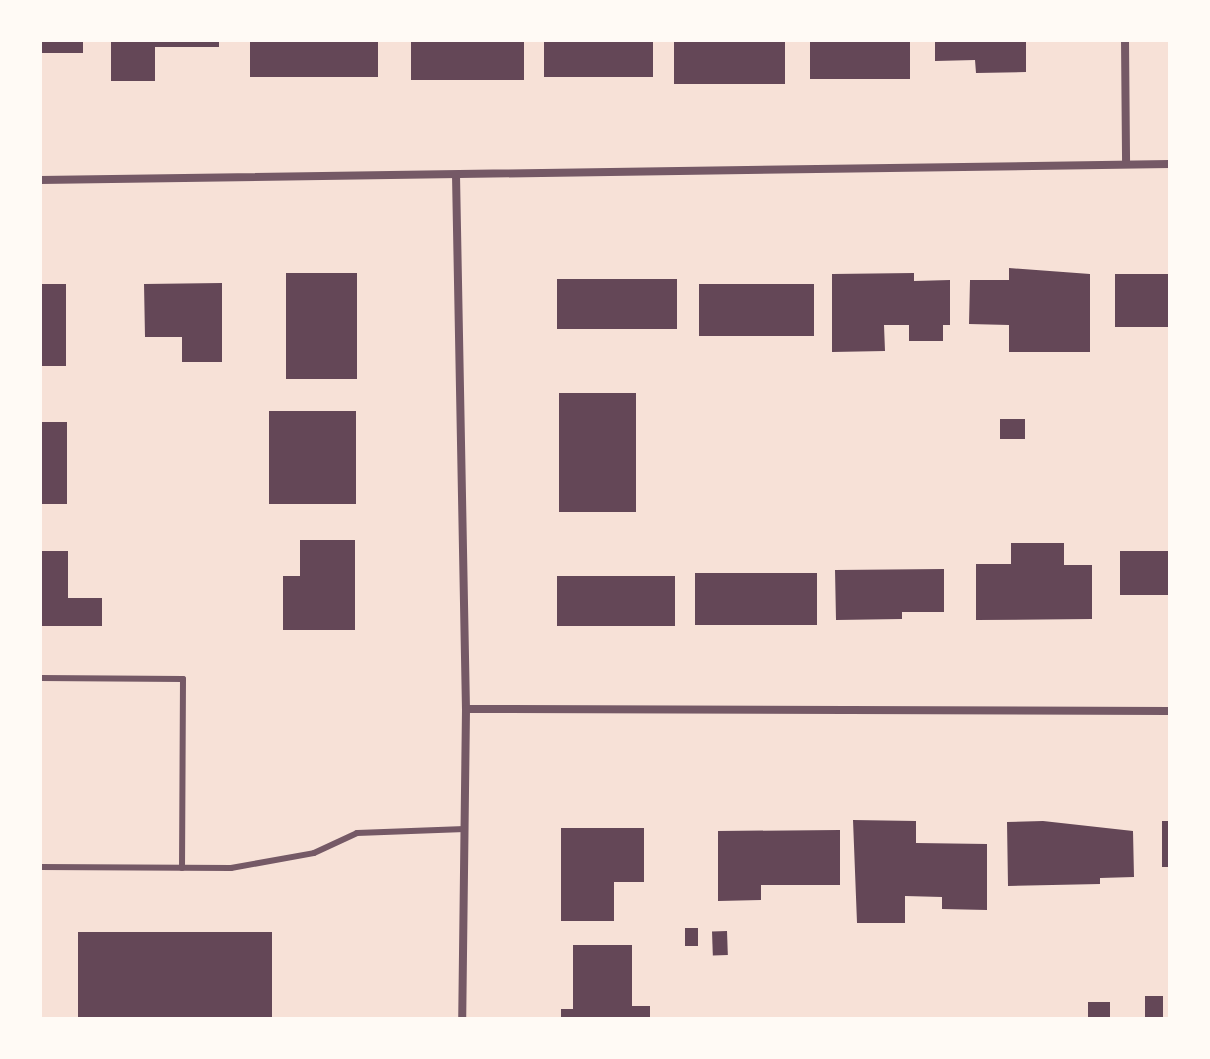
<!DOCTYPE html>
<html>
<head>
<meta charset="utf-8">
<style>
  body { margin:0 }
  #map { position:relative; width:1210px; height:1059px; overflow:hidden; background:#f7e1d7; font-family:"Playfair Display",serif }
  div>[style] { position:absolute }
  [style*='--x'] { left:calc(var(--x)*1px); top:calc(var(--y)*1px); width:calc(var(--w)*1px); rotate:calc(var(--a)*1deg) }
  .building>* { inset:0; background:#644757; transform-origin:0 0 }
  .service>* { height:6px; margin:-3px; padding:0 3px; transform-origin:3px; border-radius:3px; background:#755966 }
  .minor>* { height:8px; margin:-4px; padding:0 4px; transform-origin:4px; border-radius:4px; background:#755966 }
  span { translate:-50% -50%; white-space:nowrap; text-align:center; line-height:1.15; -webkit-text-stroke:6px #fffaf5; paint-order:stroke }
  .frame { position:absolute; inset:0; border:42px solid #fffaf5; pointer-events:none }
</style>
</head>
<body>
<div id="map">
  <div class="building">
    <i style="left:40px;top:40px;width:43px;height:13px"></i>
    <i style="clip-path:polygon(111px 40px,219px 40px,219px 47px,155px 47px,155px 81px,111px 81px)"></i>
    <i style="left:250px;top:40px;width:128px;height:37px"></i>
    <i style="left:411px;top:40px;width:113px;height:40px"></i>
    <i style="left:544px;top:40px;width:109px;height:37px"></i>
    <i style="left:674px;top:40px;width:111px;height:44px"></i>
    <i style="left:810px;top:40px;width:100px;height:39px"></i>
    <i style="clip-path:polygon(935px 40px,1026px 40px,1026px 72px,976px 73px,975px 60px,935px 61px)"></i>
    <i style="clip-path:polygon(1009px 268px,1090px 274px,1090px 352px,1009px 352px,1009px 325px,969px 324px,970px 280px,1009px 280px)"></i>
    <i style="left:286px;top:273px;width:71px;height:106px"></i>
    <i style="clip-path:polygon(914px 273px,914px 281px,950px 280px,950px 325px,943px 325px,943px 341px,909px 341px,909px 325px,884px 325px,885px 351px,832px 352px,832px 274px)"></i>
    <i style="left:1170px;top:274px;width:53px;height:55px;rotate:90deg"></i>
    <i style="left:557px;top:279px;width:120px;height:50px"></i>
    <i style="clip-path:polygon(222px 283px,222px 362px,182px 362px,182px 337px,145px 337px,144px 284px)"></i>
    <i style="left:40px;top:284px;width:26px;height:82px"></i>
    <i style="left:699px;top:284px;width:115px;height:52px"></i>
    <i style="left:559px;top:393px;width:77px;height:119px"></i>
    <i style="left:269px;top:411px;width:87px;height:93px"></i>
    <i style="left:1000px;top:419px;width:25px;height:20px"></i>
    <i style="left:40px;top:422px;width:27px;height:82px"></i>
    <i style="clip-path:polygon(300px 540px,355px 540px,355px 630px,283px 630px,283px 576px,300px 576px)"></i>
    <i style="clip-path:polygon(1011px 543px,1064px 543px,1064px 565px,1092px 565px,1092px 619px,976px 620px,976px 564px,1011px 564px)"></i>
    <i style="clip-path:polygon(40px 551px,68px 551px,68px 598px,102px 598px,102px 626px,40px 626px)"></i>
    <i style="left:1120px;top:551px;width:50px;height:44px"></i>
    <i style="clip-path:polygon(944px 569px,944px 612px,902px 612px,902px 619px,836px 620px,835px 570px)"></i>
    <i style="left:695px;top:573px;width:122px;height:52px"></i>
    <i style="left:557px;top:576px;width:118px;height:50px"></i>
    <i style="clip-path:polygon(853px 820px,916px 821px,916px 843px,987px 844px,987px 910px,942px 909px,942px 897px,905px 896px,905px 923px,857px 923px)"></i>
    <i style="clip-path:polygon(1043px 821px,1133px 831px,1134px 877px,1100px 878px,1100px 884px,1008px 886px,1007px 822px)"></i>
    <i style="left:1162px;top:821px;width:8px;height:46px"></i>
    <i style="clip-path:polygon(561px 828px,644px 828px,644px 882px,614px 882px,614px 921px,561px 921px)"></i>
    <i style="clip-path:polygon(840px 830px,840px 885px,761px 885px,761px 900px,718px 901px,718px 831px)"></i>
    <i style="left:685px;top:928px;width:13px;height:18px"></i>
    <i style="left:727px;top:931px;width:24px;height:15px;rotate:88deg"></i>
    <i style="left:78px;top:932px;width:194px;height:87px"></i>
    <i style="clip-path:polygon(573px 945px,632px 945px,632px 1006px,650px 1006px,650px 1019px,561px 1019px,561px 1009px,573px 1009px)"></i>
    <i style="left:1145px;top:996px;width:18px;height:22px"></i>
    <i style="left:1088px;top:1002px;width:22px;height:17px"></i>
  </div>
  <div class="service">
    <i style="--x:40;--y:678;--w:143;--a:0.4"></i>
    <i style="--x:183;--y:679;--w:189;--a:90.3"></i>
    <i style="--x:40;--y:867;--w:191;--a:0.3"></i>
    <i style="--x:231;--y:868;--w:84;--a:-10.2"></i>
    <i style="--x:314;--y:853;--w:47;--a:-24.9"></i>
    <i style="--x:357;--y:833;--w:108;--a:-2.1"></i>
  </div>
  <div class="minor">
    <i style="--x:1125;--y:40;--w:124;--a:89.5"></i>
    <i style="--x:456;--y:175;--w:534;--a:88.93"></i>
    <i style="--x:466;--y:709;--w:310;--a:90.7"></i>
    <i style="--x:40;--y:180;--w:1130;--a:-0.81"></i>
    <i style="--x:466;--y:709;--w:704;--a:0.16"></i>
  </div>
  <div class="frame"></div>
</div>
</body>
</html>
